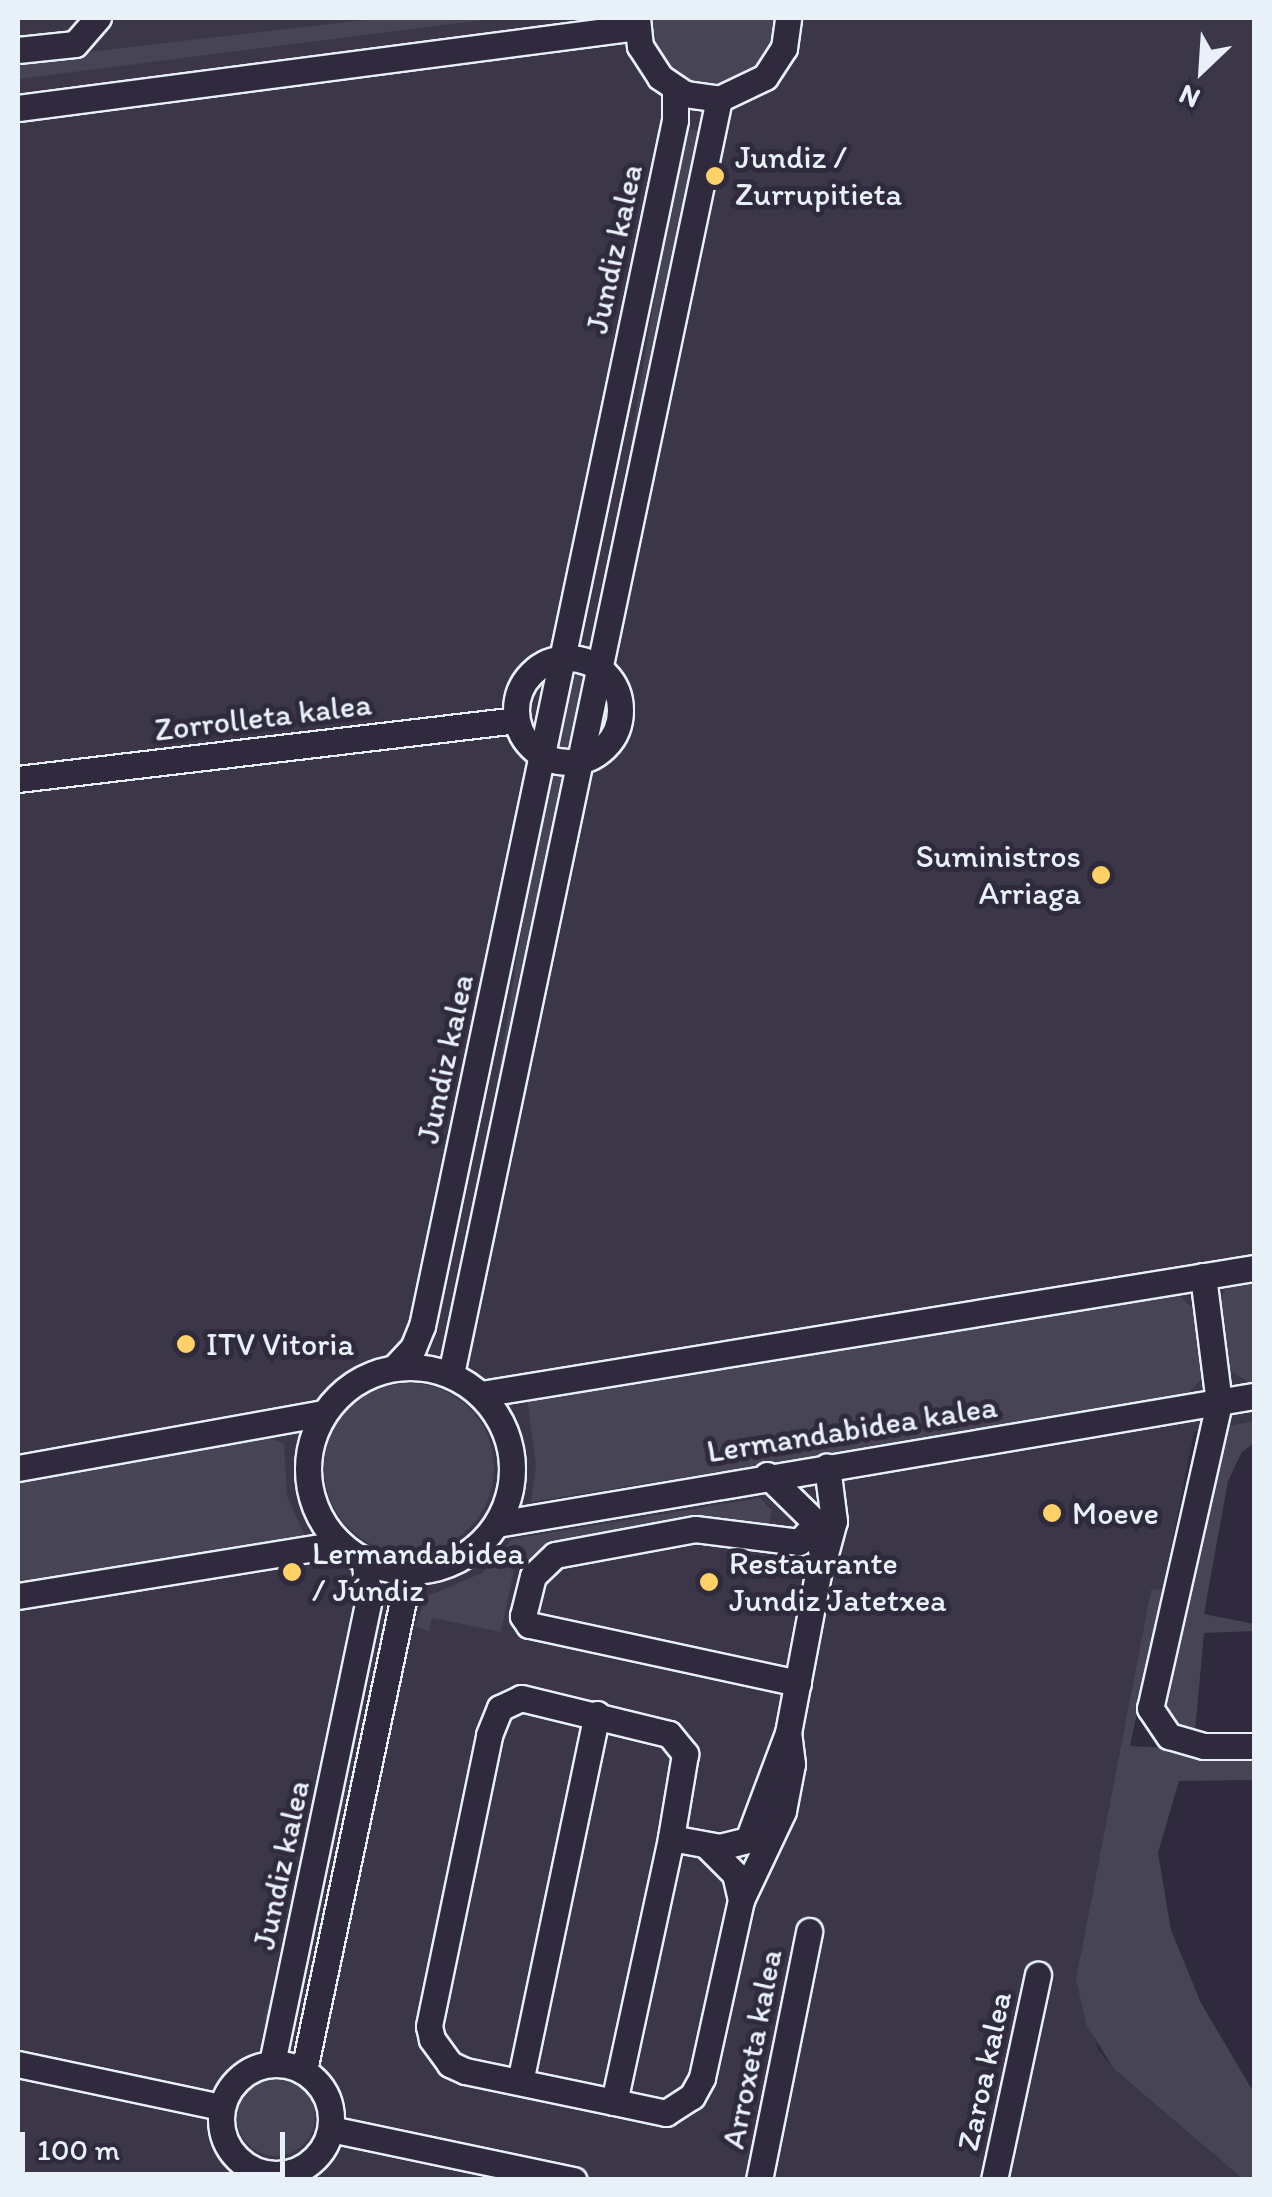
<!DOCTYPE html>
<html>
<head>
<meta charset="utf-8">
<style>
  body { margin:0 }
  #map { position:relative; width:1272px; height:2197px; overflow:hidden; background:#2f2a3d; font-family:Itim,sans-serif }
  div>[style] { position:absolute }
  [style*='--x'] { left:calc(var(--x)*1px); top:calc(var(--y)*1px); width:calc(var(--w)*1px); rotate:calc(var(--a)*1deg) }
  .built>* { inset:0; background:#3b3749 }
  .green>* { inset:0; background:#464455; transform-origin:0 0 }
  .round { border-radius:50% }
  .roads { filter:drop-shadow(2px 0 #e8f1f8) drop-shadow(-2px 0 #e8f1f8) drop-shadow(0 2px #e8f1f8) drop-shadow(0 -2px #e8f1f8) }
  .minor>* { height:25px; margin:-12.5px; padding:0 12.5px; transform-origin:12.5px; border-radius:12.5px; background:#2f2a3d }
  .minor>.ring { margin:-12.5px; padding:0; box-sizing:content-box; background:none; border:25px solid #2f2a3d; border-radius:50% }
  .dots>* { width:28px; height:28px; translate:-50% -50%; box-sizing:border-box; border:5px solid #2f2a3d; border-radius:50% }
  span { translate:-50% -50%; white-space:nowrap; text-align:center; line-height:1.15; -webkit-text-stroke:10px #2f2a3d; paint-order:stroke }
  .poi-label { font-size:32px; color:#e8f1f8 }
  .left { translate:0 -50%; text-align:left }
  .right { translate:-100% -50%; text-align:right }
  .street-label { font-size:32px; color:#e8f1f8 }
  .frame { position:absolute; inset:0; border:20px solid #e8f1f8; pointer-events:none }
  .north { position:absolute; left:1152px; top:20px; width:100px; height:100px; -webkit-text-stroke:8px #2f2a3d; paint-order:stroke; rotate:205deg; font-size:28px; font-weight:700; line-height:40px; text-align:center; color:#e8f1f8 }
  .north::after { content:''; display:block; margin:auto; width:35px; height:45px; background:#e8f1f8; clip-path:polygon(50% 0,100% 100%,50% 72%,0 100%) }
  .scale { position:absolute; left:20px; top:2132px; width:265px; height:45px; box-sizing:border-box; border:5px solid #e8f1f8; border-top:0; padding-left:12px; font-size:30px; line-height:35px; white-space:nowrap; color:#e8f1f8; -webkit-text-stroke:8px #2f2a3d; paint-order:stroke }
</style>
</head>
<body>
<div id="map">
  <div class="built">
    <i style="clip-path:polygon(18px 18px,1254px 18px,1254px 1421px,1194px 1432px,1163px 1589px,1151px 1591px,1076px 1979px,1098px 2049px,1114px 2069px,1243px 2179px,18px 2179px)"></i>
  </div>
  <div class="green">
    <i style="clip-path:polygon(382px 18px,499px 18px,18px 79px,18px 60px)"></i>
    <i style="clip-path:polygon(649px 18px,777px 18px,777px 27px,767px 60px,731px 86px,696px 87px,667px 69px,650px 39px)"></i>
    <i style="left:681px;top:128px;width:18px;height:528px;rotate:9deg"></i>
    <i style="left:567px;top:670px;width:18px;height:76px;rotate:13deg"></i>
    <i style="left:547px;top:768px;width:18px;height:589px;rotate:9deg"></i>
    <i style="clip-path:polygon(1254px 1278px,1254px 1385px,1230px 1371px,1218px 1303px,1228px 1285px)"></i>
    <i style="clip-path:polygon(1175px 1291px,1196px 1312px,1204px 1376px,1186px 1396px,531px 1502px,536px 1465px,527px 1398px)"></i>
    <i class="round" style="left:324px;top:1383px;width:170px;height:170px"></i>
    <i style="clip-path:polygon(1254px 1421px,1254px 1443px,1242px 1452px,1228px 1481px,1204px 1614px,1254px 1624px,1254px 1631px,1204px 1633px,1195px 1732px,1241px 1735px,1192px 1739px,1162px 1715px,1216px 1456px,1227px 1426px)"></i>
    <i style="clip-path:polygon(268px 1437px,284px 1444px,287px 1496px,306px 1538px,18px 1584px,18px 1477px)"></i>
    <i style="clip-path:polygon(760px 1498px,772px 1511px,768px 1530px,727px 1520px,514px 1570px,501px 1632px,432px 1618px,429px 1631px,415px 1627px,426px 1597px,482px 1573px,512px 1539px)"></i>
    <i style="clip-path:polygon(1163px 1589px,1130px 1746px,1254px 1752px,1254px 1780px,1179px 1781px,1158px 1853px,1171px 1930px,1201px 2003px,1254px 2093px,1254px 2179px,1243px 2179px,1114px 2069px,1086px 2024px,1076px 1979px,1151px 1590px)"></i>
    <i style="left:339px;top:1788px;width:9px;height:243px;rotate:18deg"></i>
    <i class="round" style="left:237px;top:2078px;width:78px;height:78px"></i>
  </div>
  <div class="roads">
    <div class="minor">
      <i style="--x:637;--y:18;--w:28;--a:84"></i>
      <i style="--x:640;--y:46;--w:37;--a:57"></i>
      <i style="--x:660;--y:77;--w:30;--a:34"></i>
      <i style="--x:685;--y:94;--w:34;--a:8"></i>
      <i style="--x:719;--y:99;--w:51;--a:-25.6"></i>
      <i style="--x:765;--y:77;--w:35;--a:-57"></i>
      <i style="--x:784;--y:48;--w:30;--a:-82"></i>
      <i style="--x:18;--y:50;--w:57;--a:-6"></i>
      <i style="--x:75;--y:44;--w:35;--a:-49"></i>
      <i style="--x:18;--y:108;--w:624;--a:-7.46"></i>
      <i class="ring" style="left:516px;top:658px;width:79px;height:79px"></i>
      <i style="--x:18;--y:779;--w:502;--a:-6.74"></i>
      <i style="--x:1203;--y:1276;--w:128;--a:82.8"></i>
      <i style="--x:1219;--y:1403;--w:313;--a:102.7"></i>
      <i style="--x:1150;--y:1708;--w:34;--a:56"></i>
      <i style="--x:1169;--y:1736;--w:36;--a:16"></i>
      <i style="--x:1204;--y:1746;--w:50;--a:0"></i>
      <i class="ring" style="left:308px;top:1367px;width:179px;height:179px"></i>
      <i style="--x:395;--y:1367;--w:26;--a:-47"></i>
      <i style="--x:413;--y:1348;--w:24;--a:-68"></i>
      <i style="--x:422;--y:1326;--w:1232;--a:-78.15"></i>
      <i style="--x:675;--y:120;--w:31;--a:-90"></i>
      <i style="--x:451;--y:1374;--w:1303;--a:-78.13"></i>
      <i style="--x:481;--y:1394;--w:783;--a:-9.26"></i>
      <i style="--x:18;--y:1468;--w:310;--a:-10.2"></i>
      <i style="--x:497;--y:1524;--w:768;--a:-9.6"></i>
      <i style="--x:825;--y:1554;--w:34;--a:-75"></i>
      <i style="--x:834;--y:1521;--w:55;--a:-97.3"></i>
      <i style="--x:18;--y:1596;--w:326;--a:-9.2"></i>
      <i style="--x:798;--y:1683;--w:275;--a:-167.8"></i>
      <i style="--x:529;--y:1625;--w:11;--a:-124"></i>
      <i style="--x:523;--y:1616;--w:41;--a:-76"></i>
      <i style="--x:533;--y:1576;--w:30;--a:-44"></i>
      <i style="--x:555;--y:1555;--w:142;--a:-10.5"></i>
      <i style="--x:695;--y:1529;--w:105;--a:7.1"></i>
      <i style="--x:799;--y:1542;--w:23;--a:-47"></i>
      <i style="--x:706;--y:1845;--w:41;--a:45"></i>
      <i style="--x:735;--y:1874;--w:27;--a:77"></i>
      <i style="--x:741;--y:1900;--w:182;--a:102.4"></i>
      <i style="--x:702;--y:2078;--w:21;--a:119"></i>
      <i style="--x:692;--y:2096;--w:31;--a:147"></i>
      <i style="--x:666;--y:2113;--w:53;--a:-168.1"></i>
      <i style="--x:614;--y:2102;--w:270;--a:-77.8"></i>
      <i style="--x:671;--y:1838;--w:50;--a:10.4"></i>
      <i style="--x:720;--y:1847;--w:29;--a:-14"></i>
      <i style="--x:748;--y:1840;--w:114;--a:-69.5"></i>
      <i style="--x:788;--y:1733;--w:183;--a:-79.3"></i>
      <i style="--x:822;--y:1553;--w:35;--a:-106"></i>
      <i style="--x:812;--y:1519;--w:63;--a:-135.6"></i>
      <i style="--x:741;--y:1900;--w:98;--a:-64.7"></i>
      <i style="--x:783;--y:1811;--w:48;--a:-79.2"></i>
      <i style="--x:792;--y:1764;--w:31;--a:-97"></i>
      <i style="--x:272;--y:2063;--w:471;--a:-78.2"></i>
      <i style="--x:368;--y:1602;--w:41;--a:-94.2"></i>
      <i class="ring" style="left:221px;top:2064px;width:85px;height:85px"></i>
      <i style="--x:18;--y:2064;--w:208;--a:12"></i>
      <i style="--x:304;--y:2070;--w:509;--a:-78.09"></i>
      <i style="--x:520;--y:2082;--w:376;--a:-78.2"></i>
      <i style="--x:614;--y:2102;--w:152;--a:-168.2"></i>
      <i style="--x:465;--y:2071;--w:17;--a:-155"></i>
      <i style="--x:450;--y:2064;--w:31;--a:-126"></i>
      <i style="--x:432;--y:2039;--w:13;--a:-103"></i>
      <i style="--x:429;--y:2026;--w:297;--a:-78.3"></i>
      <i style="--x:489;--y:1735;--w:29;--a:-68"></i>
      <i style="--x:500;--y:1708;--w:23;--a:-25"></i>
      <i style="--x:521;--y:1698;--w:152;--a:13.7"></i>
      <i style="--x:669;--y:1734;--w:26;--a:51"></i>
      <i style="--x:685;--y:1754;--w:85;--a:99.5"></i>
      <i style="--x:331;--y:2129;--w:248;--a:11.9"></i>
      <i style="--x:759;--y:2180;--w:254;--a:-78.6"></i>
      <i style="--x:994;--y:2180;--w:210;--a:-77.9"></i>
    </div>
  </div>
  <div class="dots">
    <i style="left:715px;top:176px;background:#ffd166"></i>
    <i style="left:1101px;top:875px;background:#ffd166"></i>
    <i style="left:186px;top:1344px;background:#ffd166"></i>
    <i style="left:1052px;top:1513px;background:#ffd166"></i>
    <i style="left:292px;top:1572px;background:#ffd166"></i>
    <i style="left:709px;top:1582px;background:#ffd166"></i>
  </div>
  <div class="poi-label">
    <span class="left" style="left:735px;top:176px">Jundiz /<br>Zurrupitieta</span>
    <span class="right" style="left:1081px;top:875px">Suministros<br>Arriaga</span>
    <span class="left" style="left:206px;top:1344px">ITV Vitoria</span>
    <span class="left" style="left:1072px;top:1513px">Moeve</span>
    <span class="left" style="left:312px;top:1572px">Lermandabidea<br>/ Júndiz</span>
    <span class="left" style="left:729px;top:1582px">Restaurante<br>Jundiz Jatetxea</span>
  </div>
  <div class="street-label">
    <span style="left:614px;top:249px;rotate:-78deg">Jundiz kalea</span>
    <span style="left:263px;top:717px;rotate:-7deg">Zorrolleta kalea</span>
    <span style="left:445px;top:1059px;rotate:-78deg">Jundiz kalea</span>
    <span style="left:852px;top:1429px;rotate:-9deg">Lermandabidea kalea</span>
    <span style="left:281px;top:1865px;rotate:-78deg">Jundiz kalea</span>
    <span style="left:752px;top:2049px;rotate:-79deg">Arroxeta kalea</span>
    <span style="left:984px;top:2071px;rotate:-78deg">Zaroa kalea</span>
  </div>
  <div class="frame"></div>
  <div class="north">N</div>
  <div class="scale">100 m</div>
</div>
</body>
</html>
